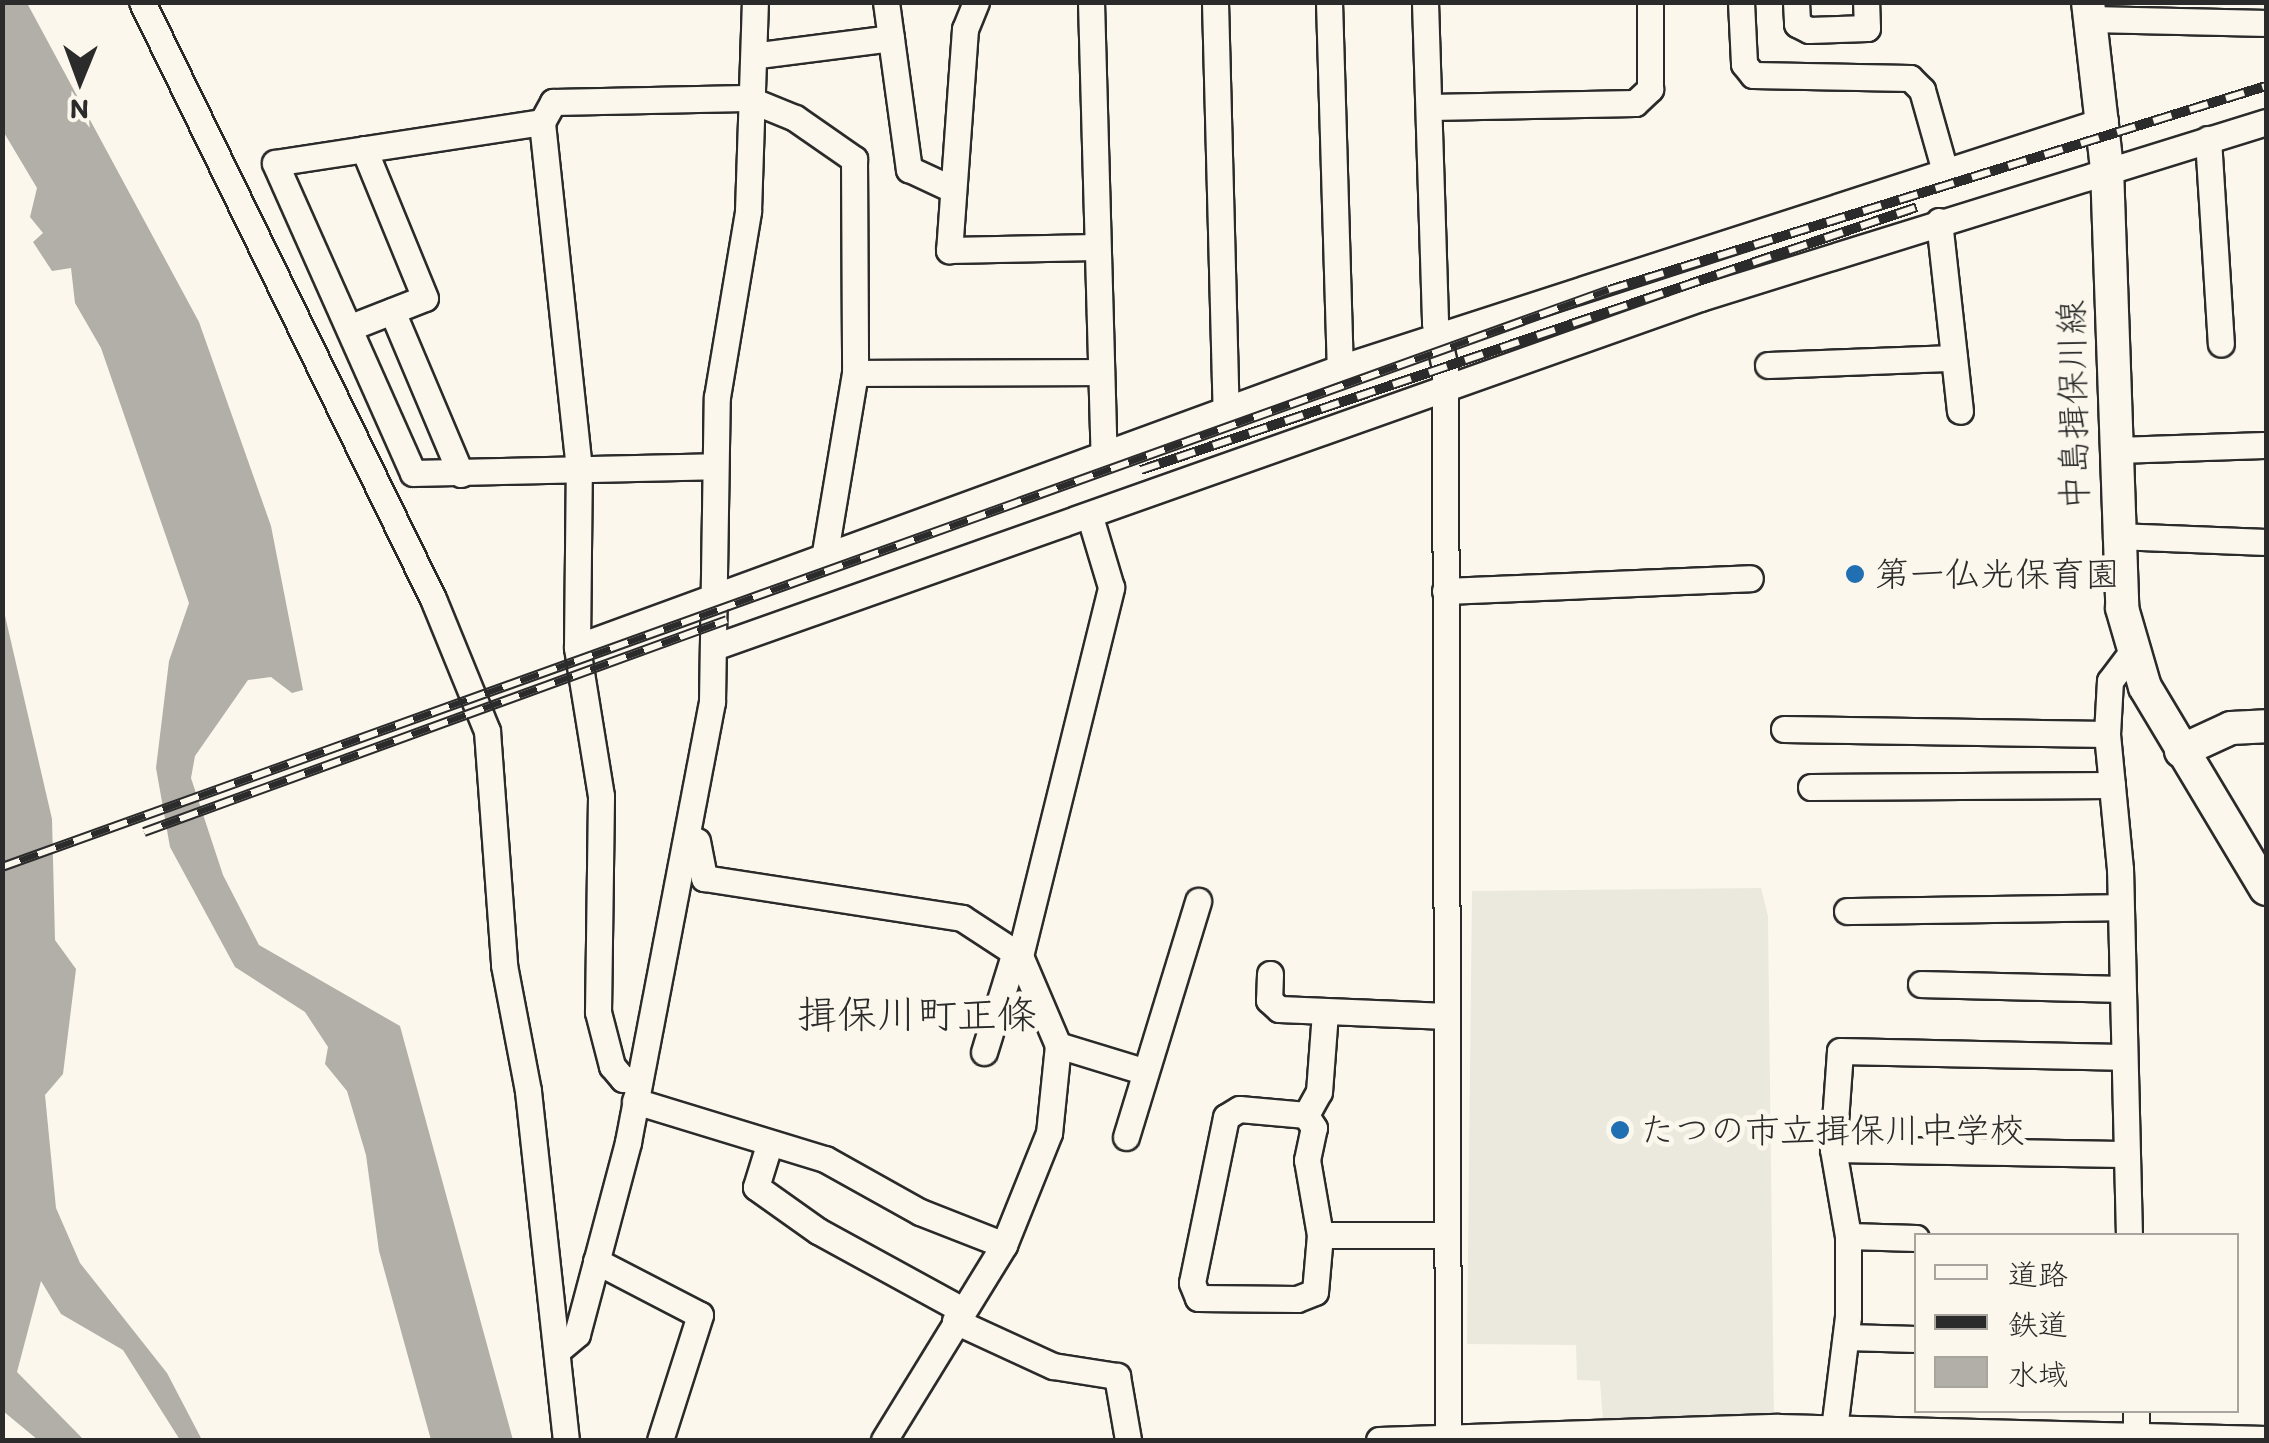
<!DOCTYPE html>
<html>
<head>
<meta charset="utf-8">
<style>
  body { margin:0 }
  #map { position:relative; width:2269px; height:1443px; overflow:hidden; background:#fbf7ec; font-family:Itim,"Klee One",sans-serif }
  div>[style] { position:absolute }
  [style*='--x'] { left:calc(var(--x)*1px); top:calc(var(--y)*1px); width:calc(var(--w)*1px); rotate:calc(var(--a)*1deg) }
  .built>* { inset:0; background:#ebe8de }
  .water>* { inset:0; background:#b1afa7 }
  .roads { filter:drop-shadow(2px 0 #2b2b2b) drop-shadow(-2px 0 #2b2b2b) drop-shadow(0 2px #2b2b2b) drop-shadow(0 -2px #2b2b2b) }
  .street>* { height:25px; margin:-12.5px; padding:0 12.5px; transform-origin:12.5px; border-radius:12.5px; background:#fbf7ec }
  .secondary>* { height:32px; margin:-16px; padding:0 16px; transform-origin:16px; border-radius:16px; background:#fbf7ec }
  .rail>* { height:10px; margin-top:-5px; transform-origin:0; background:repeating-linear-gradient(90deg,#fbf7ec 0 19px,#2b2b2b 0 38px); box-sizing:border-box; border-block:2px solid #2b2b2b }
  .dots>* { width:28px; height:28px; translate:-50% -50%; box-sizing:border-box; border:5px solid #fbf7ec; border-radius:50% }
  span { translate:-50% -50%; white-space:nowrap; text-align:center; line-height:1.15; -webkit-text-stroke:10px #fbf7ec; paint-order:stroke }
  .street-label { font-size:35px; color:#2b2b2b }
  .poi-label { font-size:35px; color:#2b2b2b }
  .left { translate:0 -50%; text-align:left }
  .quarter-label { font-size:40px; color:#2b2b2b }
  .frame { position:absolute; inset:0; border:5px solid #2b2b2b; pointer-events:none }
  .legend { position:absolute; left:1914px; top:1233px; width:325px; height:180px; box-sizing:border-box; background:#fbf7ec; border:2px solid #a8a59f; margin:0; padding:12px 18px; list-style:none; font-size:30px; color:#2b2b2b }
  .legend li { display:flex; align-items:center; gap:20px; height:50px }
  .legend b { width:50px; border:2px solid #a8a59f }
  .north { position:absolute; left:30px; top:30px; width:100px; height:100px; -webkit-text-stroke:8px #fbf7ec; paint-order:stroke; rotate:181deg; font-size:28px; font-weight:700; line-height:40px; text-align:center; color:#2b2b2b }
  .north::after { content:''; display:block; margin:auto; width:35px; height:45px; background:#2b2b2b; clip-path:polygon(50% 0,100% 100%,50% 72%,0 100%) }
</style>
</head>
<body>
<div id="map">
  <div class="built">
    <i style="clip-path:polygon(1761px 888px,1768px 916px,1774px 1420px,1603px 1421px,1600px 1381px,1577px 1380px,1576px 1345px,1467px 1344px,1472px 891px)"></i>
  </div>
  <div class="water">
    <i style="clip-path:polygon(3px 2px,27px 3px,199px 322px,271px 526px,303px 690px,292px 693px,271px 677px,248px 680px,195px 756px,191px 778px,223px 875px,259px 945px,400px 1026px,513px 1440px,431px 1440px,379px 1251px,366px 1155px,347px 1091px,325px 1064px,328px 1047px,305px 1012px,235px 967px,170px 847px,156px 768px,169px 661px,189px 603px,101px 348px,75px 303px,71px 268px,52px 271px,33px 242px,43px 233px,30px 217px,37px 188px,3px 131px)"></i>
    <i style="clip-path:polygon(3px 607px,52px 819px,55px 940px,76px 969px,63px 1074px,45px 1095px,56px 1208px,80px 1263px,167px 1373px,202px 1440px,180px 1440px,123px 1350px,61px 1314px,41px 1281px,17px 1372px,84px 1440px,38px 1440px,3px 1411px)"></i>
  </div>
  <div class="roads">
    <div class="street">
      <i style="--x:142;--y:2;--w:666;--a:64.01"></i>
      <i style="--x:434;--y:601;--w:140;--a:67.8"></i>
      <i style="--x:487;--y:731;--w:235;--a:85.8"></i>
      <i style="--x:504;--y:965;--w:128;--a:79.2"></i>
      <i style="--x:528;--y:1091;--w:351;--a:83.8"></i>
      <i style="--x:886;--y:2;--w:169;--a:82.2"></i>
      <i style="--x:909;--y:169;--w:43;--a:24.8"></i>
      <i style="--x:976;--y:2;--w:29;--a:112"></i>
      <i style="--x:965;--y:29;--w:222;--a:94.1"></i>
      <i style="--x:949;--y:250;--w:146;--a:-1.2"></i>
      <i style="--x:1091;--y:2;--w:452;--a:88.4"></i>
      <i style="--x:1215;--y:2;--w:407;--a:88.5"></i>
      <i style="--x:1329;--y:2;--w:366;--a:88.3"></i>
      <i style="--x:1425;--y:2;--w:321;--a:88.2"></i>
      <i style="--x:1435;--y:323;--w:46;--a:77.5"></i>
      <i style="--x:1445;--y:368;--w:1072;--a:89.84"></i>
      <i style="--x:1741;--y:2;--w:62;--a:87.2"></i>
      <i style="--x:1744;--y:64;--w:14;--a:51"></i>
      <i style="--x:1753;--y:75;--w:157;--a:1.1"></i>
      <i style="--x:1910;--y:78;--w:17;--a:45"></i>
      <i style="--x:1922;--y:90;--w:81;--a:74.2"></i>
      <i style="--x:1796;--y:2;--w:22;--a:87"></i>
      <i style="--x:1797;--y:24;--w:13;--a:27"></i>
      <i style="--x:1809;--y:30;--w:58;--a:-2"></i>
      <i style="--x:1867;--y:28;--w:26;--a:-92"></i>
      <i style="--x:2092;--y:19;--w:174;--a:1.3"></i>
      <i style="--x:759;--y:55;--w:133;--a:-7.3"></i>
      <i style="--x:1430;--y:107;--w:205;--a:-1.1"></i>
      <i style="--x:1635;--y:103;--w:21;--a:-43"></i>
      <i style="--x:1650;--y:89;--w:87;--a:-90"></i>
      <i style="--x:542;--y:122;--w:270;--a:171.3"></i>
      <i style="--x:275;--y:163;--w:339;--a:66"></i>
      <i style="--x:413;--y:473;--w:300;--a:-1.3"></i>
      <i style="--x:2208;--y:139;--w:205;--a:86.4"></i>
      <i style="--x:1939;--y:221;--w:191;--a:83.7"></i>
      <i style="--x:392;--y:311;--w:177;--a:67.1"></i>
      <i style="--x:351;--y:327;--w:79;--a:-21.4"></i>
      <i style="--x:425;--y:298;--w:161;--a:-112.3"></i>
      <i style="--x:1768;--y:365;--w:186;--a:-2.2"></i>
      <i style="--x:855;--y:373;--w:245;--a:-0.2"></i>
      <i style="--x:2115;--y:450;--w:151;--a:-1.9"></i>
      <i style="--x:2116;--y:536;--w:150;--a:2.3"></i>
      <i style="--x:1445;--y:591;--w:305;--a:-2.4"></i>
      <i style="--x:717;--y:646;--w:1043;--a:-19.49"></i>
      <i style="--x:1700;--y:298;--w:593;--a:-17.27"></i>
      <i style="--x:577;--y:647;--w:812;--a:-20.09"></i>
      <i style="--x:1340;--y:368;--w:804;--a:-17.96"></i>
      <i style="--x:1784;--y:729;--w:323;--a:0.9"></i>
      <i style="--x:1811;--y:787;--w:301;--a:-0.4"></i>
      <i style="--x:697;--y:841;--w:38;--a:79"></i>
      <i style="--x:704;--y:878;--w:261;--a:8.8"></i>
      <i style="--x:962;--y:918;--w:69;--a:33.2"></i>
      <i style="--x:1020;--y:956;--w:97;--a:66.9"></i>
      <i style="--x:1058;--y:1045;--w:88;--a:95.8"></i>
      <i style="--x:1049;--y:1133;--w:121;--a:111.9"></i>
      <i style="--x:1004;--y:1245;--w:229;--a:121.6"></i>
      <i style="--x:1847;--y:911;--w:273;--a:-0.8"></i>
      <i style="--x:1020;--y:956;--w:380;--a:-76.1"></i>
      <i style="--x:1111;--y:587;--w:73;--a:-106.7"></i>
      <i style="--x:1270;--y:974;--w:26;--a:92"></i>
      <i style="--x:1269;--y:1000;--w:13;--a:42"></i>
      <i style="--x:1279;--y:1009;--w:168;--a:2.4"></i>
      <i style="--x:1921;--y:984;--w:200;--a:1.4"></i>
      <i style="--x:1058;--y:1045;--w:89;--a:17"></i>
      <i style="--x:984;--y:1052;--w:105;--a:-72.8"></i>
      <i style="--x:639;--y:1080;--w:16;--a:-176"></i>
      <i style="--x:623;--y:1079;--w:17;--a:-130"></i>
      <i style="--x:612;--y:1066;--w:56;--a:-104.5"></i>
      <i style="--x:598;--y:1012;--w:216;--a:-89.2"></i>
      <i style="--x:601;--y:796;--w:151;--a:-99.2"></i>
      <i style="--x:577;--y:647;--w:178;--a:-89.4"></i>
      <i style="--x:579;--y:469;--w:349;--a:-96.1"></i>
      <i style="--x:542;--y:122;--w:23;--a:-61"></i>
      <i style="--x:553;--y:102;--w:193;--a:-1.2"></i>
      <i style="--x:746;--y:98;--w:53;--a:22.2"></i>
      <i style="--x:795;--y:118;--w:72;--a:34.8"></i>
      <i style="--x:854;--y:159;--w:214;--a:89.7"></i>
      <i style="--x:855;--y:373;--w:181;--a:99.5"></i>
      <i style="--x:635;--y:1101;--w:199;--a:17"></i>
      <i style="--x:825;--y:1159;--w:109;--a:29.2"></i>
      <i style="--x:920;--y:1212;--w:90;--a:21.4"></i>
      <i style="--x:1306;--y:1115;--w:67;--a:-174.9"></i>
      <i style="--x:1239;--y:1109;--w:15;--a:148"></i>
      <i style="--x:1226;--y:1117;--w:169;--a:101.6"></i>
      <i style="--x:1192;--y:1283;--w:16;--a:68"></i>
      <i style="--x:1198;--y:1298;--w:99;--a:0.6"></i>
      <i style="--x:1297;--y:1299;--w:19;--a:-21"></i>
      <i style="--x:1315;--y:1292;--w:57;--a:-85"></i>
      <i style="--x:1320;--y:1235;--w:76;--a:-99.8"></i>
      <i style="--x:1307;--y:1160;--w:33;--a:-78"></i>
      <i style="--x:1314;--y:1128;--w:15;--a:-122"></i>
      <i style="--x:1306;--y:1115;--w:26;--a:-61"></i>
      <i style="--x:1319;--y:1092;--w:79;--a:-85.7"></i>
      <i style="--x:1126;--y:1137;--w:247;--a:-73"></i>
      <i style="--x:769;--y:1145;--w:44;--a:107.2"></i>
      <i style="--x:756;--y:1187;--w:76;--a:35.4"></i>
      <i style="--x:818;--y:1231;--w:164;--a:28.7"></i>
      <i style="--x:1833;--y:1149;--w:290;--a:1"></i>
      <i style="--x:1320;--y:1235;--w:127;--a:0"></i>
      <i style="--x:1848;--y:1236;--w:68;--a:1.7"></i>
      <i style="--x:2129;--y:1236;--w:367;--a:-91.4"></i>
      <i style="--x:2120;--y:869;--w:136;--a:-95.5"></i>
      <i style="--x:2107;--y:734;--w:53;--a:-86.8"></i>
      <i style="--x:2110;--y:681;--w:36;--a:-53"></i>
      <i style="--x:596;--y:1261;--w:117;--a:27.4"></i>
      <i style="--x:700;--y:1315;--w:131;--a:107.7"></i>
      <i style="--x:955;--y:1321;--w:108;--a:24.7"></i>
      <i style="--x:1053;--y:1366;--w:65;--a:8.9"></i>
      <i style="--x:1117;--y:1376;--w:65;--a:80.2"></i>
      <i style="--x:1846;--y:1337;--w:70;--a:1.6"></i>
      <i style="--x:557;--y:1351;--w:26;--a:-40"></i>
      <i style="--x:577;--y:1334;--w:199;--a:-75.1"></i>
      <i style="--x:628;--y:1142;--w:448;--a:-79.2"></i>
      <i style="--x:712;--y:702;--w:305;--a:-89.1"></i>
      <i style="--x:717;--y:397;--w:189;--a:-80.5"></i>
      <i style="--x:748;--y:211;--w:209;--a:-88.1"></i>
      <i style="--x:1834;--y:1429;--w:114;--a:-82.9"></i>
      <i style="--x:1848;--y:1316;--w:80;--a:-90"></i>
      <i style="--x:1848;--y:1236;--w:88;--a:-99.8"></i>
      <i style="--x:1833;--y:1149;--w:98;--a:-85.9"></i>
      <i style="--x:1840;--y:1051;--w:280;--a:1.2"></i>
      <i style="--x:2136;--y:1438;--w:28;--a:-90"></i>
      <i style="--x:1379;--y:1440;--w:399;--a:-1.9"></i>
      <i style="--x:1778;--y:1427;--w:488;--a:1.4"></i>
    </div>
    <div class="secondary">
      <i style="--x:2088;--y:2;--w:167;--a:83.5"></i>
      <i style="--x:2107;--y:168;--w:440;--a:88"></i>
      <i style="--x:2122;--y:608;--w:82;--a:73.8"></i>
      <i style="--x:2145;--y:687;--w:235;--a:59.1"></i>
      <i style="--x:2181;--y:751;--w:55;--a:-24.7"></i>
      <i style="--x:2231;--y:728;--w:35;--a:-3"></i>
    </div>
  </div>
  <div class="rail">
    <i style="--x:1141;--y:470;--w:819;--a:-18.72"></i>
    <i style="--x:144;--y:832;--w:620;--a:-19.98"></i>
    <i style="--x:2;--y:867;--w:1707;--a:-19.75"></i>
    <i style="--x:1609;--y:290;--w:688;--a:-17.25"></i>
  </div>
  <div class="dots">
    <i style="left:1855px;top:574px;background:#1f6fb2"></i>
    <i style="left:1620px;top:1130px;background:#1f6fb2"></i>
  </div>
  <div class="street-label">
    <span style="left:2073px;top:405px;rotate:-91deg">中島揖保川線</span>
  </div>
  <div class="poi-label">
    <span class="left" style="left:1875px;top:574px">第一仏光保育園</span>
    <span class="left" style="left:1640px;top:1130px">たつの市立揖保川中学校</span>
  </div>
  <div class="quarter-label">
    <span style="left:917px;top:1014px">揖保川町正條</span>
  </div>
  <div class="frame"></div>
  <ul class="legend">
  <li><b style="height:12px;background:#fbf7ec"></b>道路</li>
  <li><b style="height:12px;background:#2b2b2b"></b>鉄道</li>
  <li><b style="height:28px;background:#b1afa7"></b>水域</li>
  </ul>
  <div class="north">N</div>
</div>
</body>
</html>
